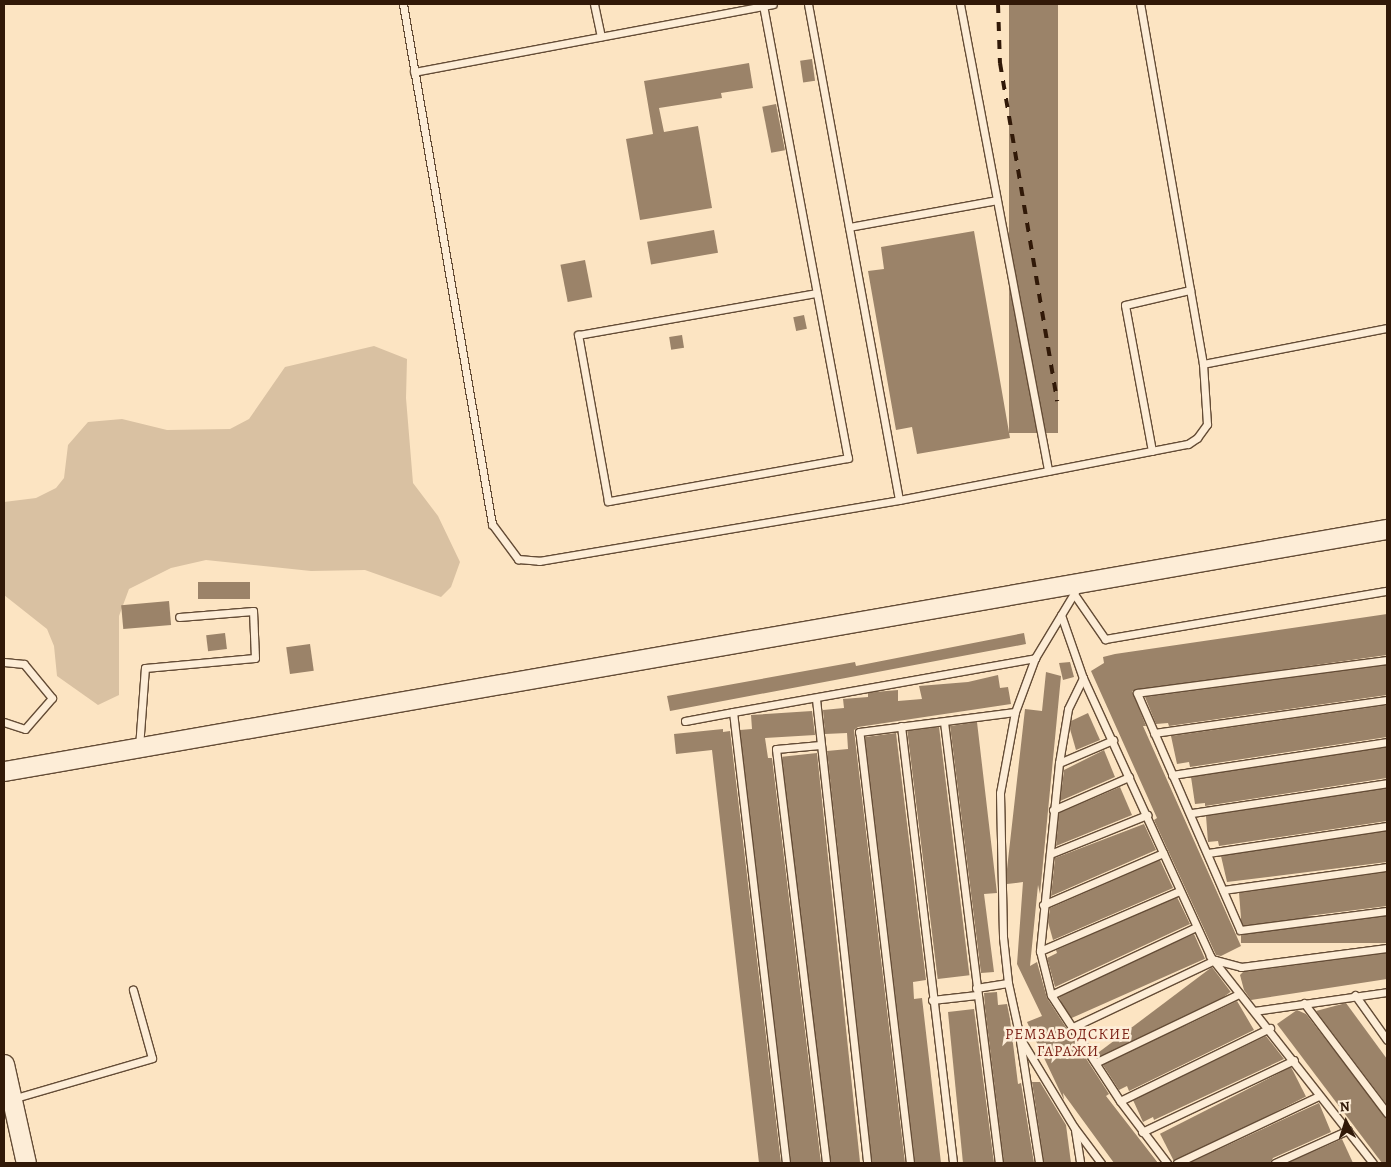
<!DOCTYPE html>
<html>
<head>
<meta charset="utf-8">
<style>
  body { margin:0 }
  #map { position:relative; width:1391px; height:1167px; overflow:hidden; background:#fce4c2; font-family:Alegreya,serif }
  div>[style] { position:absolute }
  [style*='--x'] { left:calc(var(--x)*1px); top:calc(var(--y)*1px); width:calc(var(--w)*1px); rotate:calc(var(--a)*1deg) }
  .green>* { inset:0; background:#d9c1a2 }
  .building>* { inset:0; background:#9b8369; transform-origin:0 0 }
  .roads { filter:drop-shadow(1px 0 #644c36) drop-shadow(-1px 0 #644c36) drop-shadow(0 1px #644c36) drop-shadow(0 -1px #644c36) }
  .lane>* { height:7px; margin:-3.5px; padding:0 3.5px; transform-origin:3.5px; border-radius:3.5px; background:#fdedd7 }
  .secondary>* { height:19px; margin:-9.5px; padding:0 9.5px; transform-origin:9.5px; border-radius:9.5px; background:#fdedd7 }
  .rail>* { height:4px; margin-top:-2px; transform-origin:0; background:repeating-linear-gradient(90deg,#311908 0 9px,transparent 0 18px) }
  span { translate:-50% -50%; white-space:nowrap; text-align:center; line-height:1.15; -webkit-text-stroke:5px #fdedd7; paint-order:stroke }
  .neighbourhood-label { font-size:15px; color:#7a1f14; letter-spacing:1px }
  .frame { position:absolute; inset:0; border:5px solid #311908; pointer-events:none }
  .north { position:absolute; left:1321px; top:1097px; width:50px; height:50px; -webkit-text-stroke:4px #fdedd7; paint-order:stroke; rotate:355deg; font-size:14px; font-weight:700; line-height:20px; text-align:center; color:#311908 }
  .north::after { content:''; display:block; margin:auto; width:18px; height:22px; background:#311908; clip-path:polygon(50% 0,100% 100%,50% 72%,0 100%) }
</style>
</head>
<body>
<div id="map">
  <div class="green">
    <i style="clip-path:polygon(374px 346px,407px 359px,406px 398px,413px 483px,438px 516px,460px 562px,451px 587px,441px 597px,365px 570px,311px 571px,206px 560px,171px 568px,129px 589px,119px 616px,119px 695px,98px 705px,57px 676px,54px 646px,47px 629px,4px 595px,4px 502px,36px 498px,56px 488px,64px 478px,68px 445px,88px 422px,122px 419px,167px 430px,230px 429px,249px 419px,285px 367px)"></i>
  </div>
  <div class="building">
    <i style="left:1009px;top:4px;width:49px;height:429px"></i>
    <i style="left:812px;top:59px;width:22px;height:12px;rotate:82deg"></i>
    <i style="clip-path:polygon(749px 63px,753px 88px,721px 93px,722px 98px,659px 108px,664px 132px,698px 126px,712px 208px,640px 220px,626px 139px,653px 134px,644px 81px)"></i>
    <i style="left:776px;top:104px;width:47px;height:14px;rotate:79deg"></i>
    <i style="left:714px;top:230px;width:23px;height:68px;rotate:80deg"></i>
    <i style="clip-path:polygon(974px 231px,1010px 438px,917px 454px,912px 427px,896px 430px,868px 271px,884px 269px,881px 247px)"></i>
    <i style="left:585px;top:260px;width:38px;height:25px;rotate:79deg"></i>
    <i style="left:804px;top:315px;width:14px;height:11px;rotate:78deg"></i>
    <i style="left:682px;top:335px;width:13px;height:13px;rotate:81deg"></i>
    <i style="left:250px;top:582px;width:17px;height:52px;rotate:90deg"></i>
    <i style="left:169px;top:601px;width:24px;height:48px;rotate:85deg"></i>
    <i style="clip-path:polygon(1387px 614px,1387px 655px,1132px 691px,1146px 726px,1143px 726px,1241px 946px,1221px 956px,1216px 955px,1154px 820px,1157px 818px,1091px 671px,1104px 663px,1103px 657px,1115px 654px)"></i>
    <i style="left:225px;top:633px;width:16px;height:19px;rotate:83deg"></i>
    <i style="clip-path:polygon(1024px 633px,1026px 644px,670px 711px,667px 696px,855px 662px,856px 666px)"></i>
    <i style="left:310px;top:644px;width:27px;height:24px;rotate:82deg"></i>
    <i style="clip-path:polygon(1070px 662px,1074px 677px,1063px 680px,1059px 663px)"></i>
    <i style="clip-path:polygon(1387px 665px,1387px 695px,1169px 726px,1168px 723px,1156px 724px,1145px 697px)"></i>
    <i style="clip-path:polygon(1046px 672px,1061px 676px,1040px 894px,1038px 885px,1030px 966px,1037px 962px,1047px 998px,1109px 1094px,1106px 1096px,1158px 1163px,1114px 1163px,1063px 1093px,1064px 1100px,1027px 1022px,1042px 1016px,1017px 964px,1023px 882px,1007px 884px,1007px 869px,1025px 709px,1042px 711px)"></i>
    <i style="clip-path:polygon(998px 675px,1000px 688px,1008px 687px,1011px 704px,858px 727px,854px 730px,905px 1163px,872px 1163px,827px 751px,848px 749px,847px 733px,825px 734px,823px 710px,844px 708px,843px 699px,868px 697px,868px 693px,875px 692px,898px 690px,898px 701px,922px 699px,919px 686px,968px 682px)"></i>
    <i style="clip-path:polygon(1387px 705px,1387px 737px,1190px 767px,1189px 762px,1177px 764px,1171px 736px)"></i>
    <i style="clip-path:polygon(812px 711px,815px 735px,765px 738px,768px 758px,772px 758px,821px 1163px,791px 1163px,740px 730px,752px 729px,751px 715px)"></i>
    <i style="clip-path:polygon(1088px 713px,1100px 740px,1076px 750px,1070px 729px,1071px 721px)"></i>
    <i style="clip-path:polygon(977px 722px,997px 893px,984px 894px,994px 972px,981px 973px,950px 726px)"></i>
    <i style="left:939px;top:727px;width:250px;height:32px;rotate:83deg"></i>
    <i style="clip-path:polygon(723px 729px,723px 732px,730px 731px,781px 1163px,759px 1163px,712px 750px,676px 754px,674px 734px)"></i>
    <i style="clip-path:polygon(896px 733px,926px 980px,913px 982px,914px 999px,922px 998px,941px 1163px,915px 1163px,865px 737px)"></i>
    <i style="clip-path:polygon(1387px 747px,1387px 778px,1205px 806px,1205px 803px,1195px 804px,1191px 777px)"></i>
    <i style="clip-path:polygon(1104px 750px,1115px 777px,1060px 801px,1064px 770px)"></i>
    <i style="left:817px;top:753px;width:412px;height:35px;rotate:84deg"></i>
    <i style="clip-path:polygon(1120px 787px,1132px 815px,1056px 846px,1059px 813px)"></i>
    <i style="clip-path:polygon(1387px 788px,1387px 821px,1219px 846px,1218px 841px,1208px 842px,1206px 816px)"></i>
    <i style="clip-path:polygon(1144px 824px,1156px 850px,1051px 896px,1055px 858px)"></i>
    <i style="clip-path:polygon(1387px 831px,1387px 862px,1227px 882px,1221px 856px)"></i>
    <i style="clip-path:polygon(1160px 860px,1173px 888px,1053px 940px,1048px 922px,1050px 908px)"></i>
    <i style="clip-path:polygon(1387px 872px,1387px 906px,1243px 924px,1241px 918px,1239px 893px)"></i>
    <i style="clip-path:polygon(1177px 897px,1190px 924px,1055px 987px,1047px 958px,1057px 953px,1056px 950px)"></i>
    <i style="left:1387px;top:916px;width:27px;height:146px;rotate:90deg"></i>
    <i style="left:1194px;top:934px;width:27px;height:149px;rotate:66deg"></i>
    <i style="clip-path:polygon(1387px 953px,1387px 979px,1251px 1000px,1244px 990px,1240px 975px,1243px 972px)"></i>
    <i style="left:1212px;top:967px;width:31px;height:146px;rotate:53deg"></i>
    <i style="clip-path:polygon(997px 992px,998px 1005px,1007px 1004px,1010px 1019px,1018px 1084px,1021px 1083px,1034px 1163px,1004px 1163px,985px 1008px,984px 993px)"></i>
    <i style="clip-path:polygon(1237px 1001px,1254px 1030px,1129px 1091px,1127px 1086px,1119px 1090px,1103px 1065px)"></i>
    <i style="clip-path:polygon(1346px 1003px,1387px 1059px,1387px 1105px,1316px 1011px)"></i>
    <i style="clip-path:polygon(974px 1009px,994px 1163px,963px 1163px,948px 1012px)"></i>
    <i style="clip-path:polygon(1297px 1010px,1306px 1014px,1387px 1118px,1387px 1163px,1382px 1163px,1277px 1024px)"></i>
    <i style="clip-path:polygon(1266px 1036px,1284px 1059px,1154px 1120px,1153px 1117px,1143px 1122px,1133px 1100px)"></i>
    <i style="left:1291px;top:1067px;width:33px;height:147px;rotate:63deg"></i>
    <i style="clip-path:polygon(1032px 1082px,1040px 1082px,1066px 1125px,1071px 1163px,1044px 1163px)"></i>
    <i style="clip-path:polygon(1319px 1103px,1331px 1132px,1273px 1158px,1270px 1163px,1189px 1163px)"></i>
    <i style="clip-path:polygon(1342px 1139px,1353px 1163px,1287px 1163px)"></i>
  </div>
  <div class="roads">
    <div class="lane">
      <i style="--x:403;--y:4;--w:528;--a:80.29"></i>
      <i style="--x:492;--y:524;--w:44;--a:53.4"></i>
      <i style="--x:518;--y:559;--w:21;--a:5"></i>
      <i style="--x:539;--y:561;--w:365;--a:-9.6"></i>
      <i style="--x:899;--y:500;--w:294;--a:-11"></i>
      <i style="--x:1188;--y:444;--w:11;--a:-34"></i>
      <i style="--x:1197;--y:438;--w:17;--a:-54"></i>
      <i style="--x:1207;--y:424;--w:60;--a:-93.8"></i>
      <i style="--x:1203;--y:364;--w:365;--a:-99.9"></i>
      <i style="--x:594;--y:4;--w:33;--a:78"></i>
      <i style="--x:808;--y:4;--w:504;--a:79.6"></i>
      <i style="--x:960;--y:4;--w:475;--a:79.3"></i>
      <i style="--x:763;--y:5;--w:461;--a:79.4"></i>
      <i style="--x:848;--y:458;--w:244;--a:169.8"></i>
      <i style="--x:608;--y:501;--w:169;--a:-100.2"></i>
      <i style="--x:578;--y:335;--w:242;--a:-10"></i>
      <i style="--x:414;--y:72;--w:365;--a:-10.7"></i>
      <i style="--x:849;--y:227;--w:150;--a:-10.3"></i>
      <i style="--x:1203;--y:364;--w:187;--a:-11.1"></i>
      <i style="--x:1152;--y:451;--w:148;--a:-100.5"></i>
      <i style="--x:1125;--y:305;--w:67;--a:-13"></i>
      <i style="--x:1074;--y:594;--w:55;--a:55.4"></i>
      <i style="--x:1105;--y:639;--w:286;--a:-9.7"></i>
      <i style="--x:1061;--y:615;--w:67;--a:70.8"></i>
      <i style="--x:1083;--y:678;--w:306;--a:65.4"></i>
      <i style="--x:1210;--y:956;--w:263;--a:51.8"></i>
      <i style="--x:1035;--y:658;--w:58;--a:110.3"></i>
      <i style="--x:1015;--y:712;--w:82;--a:100.5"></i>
      <i style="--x:1000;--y:793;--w:144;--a:88.8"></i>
      <i style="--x:1003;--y:937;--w:46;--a:83.8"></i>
      <i style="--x:1008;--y:983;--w:56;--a:77.7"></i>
      <i style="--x:1020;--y:1038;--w:104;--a:58.8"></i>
      <i style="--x:1074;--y:1127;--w:45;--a:53.1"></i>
      <i style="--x:1387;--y:660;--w:252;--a:172.5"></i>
      <i style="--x:1137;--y:693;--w:258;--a:66.5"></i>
      <i style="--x:1240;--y:930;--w:148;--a:-7.4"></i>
      <i style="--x:4;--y:662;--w:20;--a:6"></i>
      <i style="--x:24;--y:664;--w:44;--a:50.5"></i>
      <i style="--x:52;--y:698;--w:41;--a:131.1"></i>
      <i style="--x:25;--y:729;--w:22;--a:-162"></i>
      <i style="--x:1083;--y:678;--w:34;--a:116"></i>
      <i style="--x:1068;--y:709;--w:55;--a:99.5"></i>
      <i style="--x:1059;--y:763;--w:189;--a:95.8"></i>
      <i style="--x:1040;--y:951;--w:45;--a:76"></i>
      <i style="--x:1051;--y:995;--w:126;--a:56.9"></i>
      <i style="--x:1120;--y:1101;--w:78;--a:52.8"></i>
      <i style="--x:816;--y:699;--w:467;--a:83.7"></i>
      <i style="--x:685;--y:721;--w:49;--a:-10.6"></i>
      <i style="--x:944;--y:722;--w:444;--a:82.9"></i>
      <i style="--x:901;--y:726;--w:440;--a:83.2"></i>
      <i style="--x:1154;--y:733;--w:235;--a:-8.1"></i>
      <i style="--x:820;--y:745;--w:44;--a:174.8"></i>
      <i style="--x:776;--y:749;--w:417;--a:83.1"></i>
      <i style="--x:139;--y:747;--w:79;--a:-85.7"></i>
      <i style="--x:145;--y:668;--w:110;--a:-5.2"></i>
      <i style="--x:255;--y:658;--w:47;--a:-92.4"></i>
      <i style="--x:253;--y:611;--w:74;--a:175.4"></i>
      <i style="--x:1059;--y:763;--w:59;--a:-23.1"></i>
      <i style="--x:1172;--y:775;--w:218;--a:-8.7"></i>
      <i style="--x:1053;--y:810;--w:83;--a:-23.5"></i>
      <i style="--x:1192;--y:813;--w:197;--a:-8.7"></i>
      <i style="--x:1208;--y:853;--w:181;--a:-8.6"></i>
      <i style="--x:1050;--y:854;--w:105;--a:-21.9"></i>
      <i style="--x:1223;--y:890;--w:166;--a:-8"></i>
      <i style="--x:1043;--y:905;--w:131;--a:-23.4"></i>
      <i style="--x:1040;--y:951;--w:151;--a:-23.3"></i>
      <i style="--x:976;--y:988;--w:32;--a:-9"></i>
      <i style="--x:1051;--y:995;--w:160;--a:-25.1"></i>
      <i style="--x:1355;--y:995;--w:55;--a:54.6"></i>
      <i style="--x:932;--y:1000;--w:45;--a:-6.3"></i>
      <i style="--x:1304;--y:1003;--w:138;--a:53"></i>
      <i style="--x:1254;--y:1011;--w:134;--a:-8.1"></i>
      <i style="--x:1073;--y:1027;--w:157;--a:-25.3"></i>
      <i style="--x:1215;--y:960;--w:27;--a:15"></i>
      <i style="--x:1241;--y:967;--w:147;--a:-7.4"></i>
      <i style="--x:1020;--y:1041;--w:123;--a:81.1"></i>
      <i style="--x:1097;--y:1062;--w:157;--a:-25.6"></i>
      <i style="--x:12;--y:1099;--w:146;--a:-16.3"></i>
      <i style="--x:152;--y:1058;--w:71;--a:-105.6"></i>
      <i style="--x:1120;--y:1101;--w:167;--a:-26"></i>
      <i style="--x:1075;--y:1130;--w:33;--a:81"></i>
      <i style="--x:1142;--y:1132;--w:168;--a:-25.3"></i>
      <i style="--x:786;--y:1163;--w:454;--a:-96.7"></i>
      <i style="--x:733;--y:712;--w:307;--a:-10.1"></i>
      <i style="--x:1035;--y:658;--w:85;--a:-58.9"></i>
      <i style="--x:910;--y:1163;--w:434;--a:-96.7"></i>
      <i style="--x:859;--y:732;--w:157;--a:-7.3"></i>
      <i style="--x:1177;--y:1163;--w:157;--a:-25.3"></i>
      <i style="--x:1275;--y:1163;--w:80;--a:-24.3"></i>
    </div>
    <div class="secondary">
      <i style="--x:4;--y:771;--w:1404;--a:-9.93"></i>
      <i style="--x:4;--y:1064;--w:101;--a:77.5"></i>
    </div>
  </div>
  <div class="rail">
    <i style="--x:998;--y:4;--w:59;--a:88.1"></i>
    <i style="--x:1000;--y:63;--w:343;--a:80.4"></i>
  </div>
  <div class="neighbourhood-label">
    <span style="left:1068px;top:1043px">РЕМЗАВОДСКИЕ<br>ГАРАЖИ</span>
  </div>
  <div class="frame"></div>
  <div class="north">N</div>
</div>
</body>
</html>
